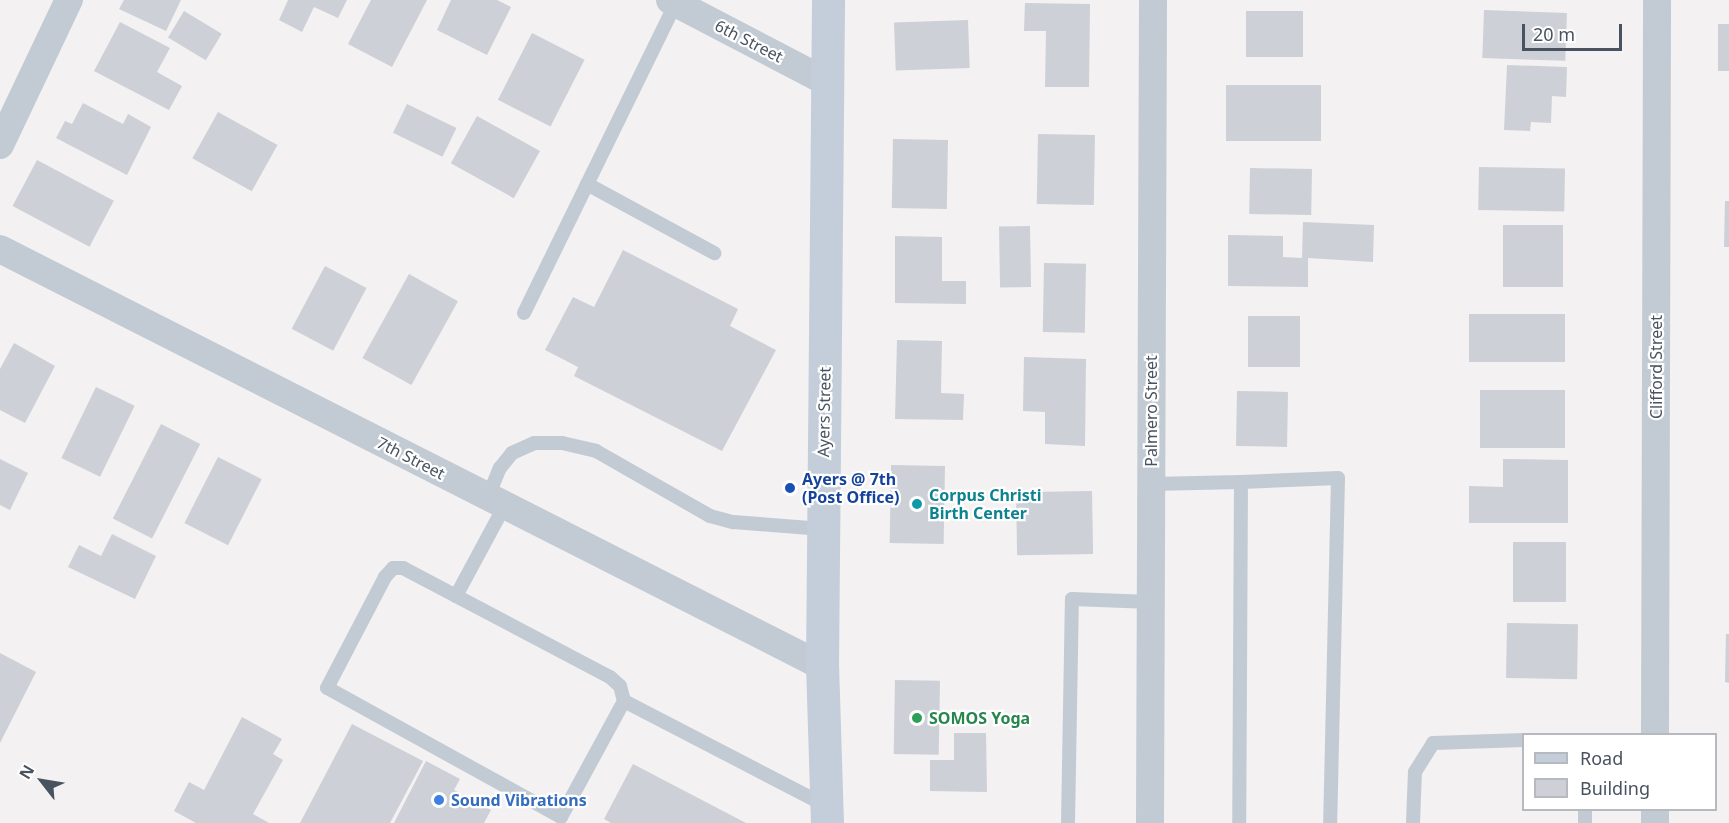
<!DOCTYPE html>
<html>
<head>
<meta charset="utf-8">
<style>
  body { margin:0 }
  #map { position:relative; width:1729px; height:823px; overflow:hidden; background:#f3f1f1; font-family:"Noto Sans",sans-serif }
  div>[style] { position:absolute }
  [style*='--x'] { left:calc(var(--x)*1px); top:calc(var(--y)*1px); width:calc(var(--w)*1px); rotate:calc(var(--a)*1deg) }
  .building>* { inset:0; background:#cdd0d6; transform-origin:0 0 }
  .lane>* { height:14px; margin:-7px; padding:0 7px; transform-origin:7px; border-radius:7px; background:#c2cbd3 }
  .street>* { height:28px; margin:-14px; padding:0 14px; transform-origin:14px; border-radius:14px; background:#c2cbd3 }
  .secondary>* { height:33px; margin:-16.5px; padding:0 16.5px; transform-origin:16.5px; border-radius:16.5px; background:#c4cdda }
  .dots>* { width:16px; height:16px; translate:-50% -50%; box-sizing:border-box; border:3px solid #fff; border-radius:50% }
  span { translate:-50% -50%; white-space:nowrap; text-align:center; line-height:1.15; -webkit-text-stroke:4.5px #fff; paint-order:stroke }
  .street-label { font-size:16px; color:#48535f }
  .transit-label { font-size:16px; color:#164399; font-weight:700 }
  .left { translate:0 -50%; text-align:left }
  .culture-label { font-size:16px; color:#0d838f; font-weight:700 }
  .leisure-label { font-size:16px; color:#27864d; font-weight:700 }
  .shop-label { font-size:16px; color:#366cbe; font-weight:700 }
  .legend { position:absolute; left:1522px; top:733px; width:195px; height:78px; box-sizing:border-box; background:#fff; border:2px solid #b6babf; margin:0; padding:8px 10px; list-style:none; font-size:18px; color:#48535f }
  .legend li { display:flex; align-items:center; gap:12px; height:30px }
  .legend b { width:30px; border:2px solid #b6babf }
  .north { position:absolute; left:12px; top:751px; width:60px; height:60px; -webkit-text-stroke:4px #fff; paint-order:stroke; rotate:301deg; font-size:16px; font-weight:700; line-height:24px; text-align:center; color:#48535f }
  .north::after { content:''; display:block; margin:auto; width:21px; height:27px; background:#48535f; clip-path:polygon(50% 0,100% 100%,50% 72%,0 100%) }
  .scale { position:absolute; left:1522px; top:24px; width:100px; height:27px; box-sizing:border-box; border:3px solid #48535f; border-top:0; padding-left:8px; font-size:18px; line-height:21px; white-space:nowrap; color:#48535f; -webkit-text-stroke:4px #fff; paint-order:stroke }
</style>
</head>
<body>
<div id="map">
  <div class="building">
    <i style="clip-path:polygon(124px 0,181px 0,166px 31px,119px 9px)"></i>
    <i style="clip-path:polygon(288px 0,347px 0,338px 18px,314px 7px,302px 32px,279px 20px)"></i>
    <i style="clip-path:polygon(371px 0,427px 0,392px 67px,348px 44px)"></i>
    <i style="clip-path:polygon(451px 0,497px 0,511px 7px,487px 55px,437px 30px)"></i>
    <i style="clip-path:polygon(1025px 3px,1090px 4px,1089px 87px,1045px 87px,1046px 31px,1024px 31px)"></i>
    <i style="left:1484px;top:10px;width:83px;height:48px;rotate:2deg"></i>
    <i style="left:184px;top:11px;width:44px;height:31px;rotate:31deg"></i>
    <i style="left:1246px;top:11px;width:57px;height:46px"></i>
    <i style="left:968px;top:20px;width:48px;height:74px;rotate:88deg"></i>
    <i style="clip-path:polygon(120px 22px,170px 48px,157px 72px,182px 86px,169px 110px,94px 71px)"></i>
    <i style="left:1718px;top:24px;width:11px;height:47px"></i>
    <i style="left:532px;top:33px;width:59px;height:75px;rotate:27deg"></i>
    <i style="clip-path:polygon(1507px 65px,1567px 67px,1566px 97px,1552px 96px,1551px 123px,1531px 122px,1530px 131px,1504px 130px)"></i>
    <i style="left:1226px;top:85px;width:95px;height:56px"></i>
    <i style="clip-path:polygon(83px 103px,123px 124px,128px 114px,151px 127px,127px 175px,56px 138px,65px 121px,72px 124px)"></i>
    <i style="left:407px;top:104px;width:55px;height:32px;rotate:26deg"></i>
    <i style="left:218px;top:112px;width:68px;height:53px;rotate:29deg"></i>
    <i style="left:477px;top:116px;width:72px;height:54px;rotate:29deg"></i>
    <i style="left:1038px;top:134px;width:57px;height:70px;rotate:1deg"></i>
    <i style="left:893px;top:139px;width:55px;height:69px;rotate:1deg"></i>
    <i style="left:37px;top:160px;width:87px;height:52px;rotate:28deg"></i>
    <i style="left:1479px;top:167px;width:86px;height:43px;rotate:1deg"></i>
    <i style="left:1250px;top:168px;width:62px;height:46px;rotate:1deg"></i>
    <i style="clip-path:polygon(1725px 201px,1729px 201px,1729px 247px,1724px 247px)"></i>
    <i style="clip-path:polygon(1303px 222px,1374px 225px,1373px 262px,1308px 258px,1308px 287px,1228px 286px,1228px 235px,1283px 236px,1283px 257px,1302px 258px)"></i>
    <i style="left:1503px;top:225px;width:60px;height:62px"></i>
    <i style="left:1030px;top:226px;width:61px;height:31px;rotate:89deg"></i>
    <i style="clip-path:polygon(895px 236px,942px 237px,942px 281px,966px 281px,966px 304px,895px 303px)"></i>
    <i style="clip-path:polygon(623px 250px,738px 309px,730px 326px,776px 350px,722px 451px,574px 376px,578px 367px,545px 350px,573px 297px,594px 307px)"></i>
    <i style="left:1044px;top:263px;width:42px;height:69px;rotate:1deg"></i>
    <i style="left:325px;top:266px;width:47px;height:71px;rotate:28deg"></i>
    <i style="left:409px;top:274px;width:56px;height:96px;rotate:29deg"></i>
    <i style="left:1469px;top:314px;width:96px;height:48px"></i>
    <i style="left:1248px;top:316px;width:52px;height:51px"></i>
    <i style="clip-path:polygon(897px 340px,942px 341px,941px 393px,964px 394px,963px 420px,895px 419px)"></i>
    <i style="clip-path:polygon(14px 343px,55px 366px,25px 423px,0 410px,0 369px)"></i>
    <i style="clip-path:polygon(1024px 357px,1086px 359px,1085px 446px,1045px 444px,1045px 412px,1023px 411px)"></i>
    <i style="left:96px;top:387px;width:43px;height:79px;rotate:26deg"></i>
    <i style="left:1480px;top:390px;width:85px;height:58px"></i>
    <i style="left:1237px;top:391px;width:51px;height:55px;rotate:1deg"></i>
    <i style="left:161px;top:424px;width:44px;height:106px;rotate:27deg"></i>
    <i style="left:218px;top:457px;width:49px;height:74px;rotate:27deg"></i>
    <i style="clip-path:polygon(0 459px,28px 473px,10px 510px,0 505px)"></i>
    <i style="clip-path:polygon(1503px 459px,1568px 460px,1568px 523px,1469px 523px,1469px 486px,1503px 487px)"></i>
    <i style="left:891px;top:465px;width:54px;height:78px;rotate:1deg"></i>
    <i style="left:1092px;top:491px;width:63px;height:76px;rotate:89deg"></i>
    <i style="clip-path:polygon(112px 534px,156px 556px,135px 599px,68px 567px,79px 545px,101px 556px)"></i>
    <i style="left:1566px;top:542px;width:60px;height:53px;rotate:90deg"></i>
    <i style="left:1507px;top:623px;width:71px;height:55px;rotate:1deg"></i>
    <i style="clip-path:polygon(1726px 634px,1729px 634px,1729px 683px,1725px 682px)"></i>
    <i style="clip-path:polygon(0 653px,36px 672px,0 743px)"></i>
    <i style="left:895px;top:680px;width:45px;height:74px;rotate:1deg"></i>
    <i style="clip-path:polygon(242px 717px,282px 739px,273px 754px,283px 760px,253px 814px,269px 823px,196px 823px,174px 811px,189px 782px,204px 790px)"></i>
    <i style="clip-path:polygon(352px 724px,423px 761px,390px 823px,300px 823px)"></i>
    <i style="clip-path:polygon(954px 733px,986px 733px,987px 792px,930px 791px,930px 760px,954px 760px)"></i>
    <i style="clip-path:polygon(426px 761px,460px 779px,454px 790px,491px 810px,484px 823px,394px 823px)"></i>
    <i style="clip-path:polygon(633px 764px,746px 823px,611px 823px,604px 819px)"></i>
  </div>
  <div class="lane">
    <i style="--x:587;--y:184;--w:145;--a:28.5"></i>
    <i style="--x:524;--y:313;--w:345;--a:-63.9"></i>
    <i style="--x:1241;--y:482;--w:97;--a:-2.4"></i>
    <i style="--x:1338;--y:478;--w:345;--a:91.3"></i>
    <i style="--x:1151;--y:484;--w:90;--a:-1.3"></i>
    <i style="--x:1241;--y:482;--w:341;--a:90.3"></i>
    <i style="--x:488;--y:497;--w:31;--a:-68"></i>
    <i style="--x:500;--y:468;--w:19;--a:-51"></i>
    <i style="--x:512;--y:453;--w:24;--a:-24"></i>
    <i style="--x:534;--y:443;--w:28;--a:0"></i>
    <i style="--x:562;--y:443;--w:35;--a:13"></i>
    <i style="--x:596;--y:451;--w:131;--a:29.7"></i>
    <i style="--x:710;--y:516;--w:24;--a:15"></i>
    <i style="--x:733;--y:522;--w:90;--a:4.4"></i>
    <i style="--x:456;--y:596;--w:103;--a:-61.7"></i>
    <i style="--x:624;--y:701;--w:132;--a:118.5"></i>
    <i style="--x:561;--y:817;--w:267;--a:-151.1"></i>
    <i style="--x:327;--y:688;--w:125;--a:-62.4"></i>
    <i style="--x:385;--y:577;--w:12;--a:-48"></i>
    <i style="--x:393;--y:568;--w:10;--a:0"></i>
    <i style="--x:403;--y:568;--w:234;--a:27.8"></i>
    <i style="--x:610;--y:677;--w:13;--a:42"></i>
    <i style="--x:620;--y:686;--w:16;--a:75"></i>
    <i style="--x:624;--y:701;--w:226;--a:27.4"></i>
    <i style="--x:1068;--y:823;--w:224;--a:-89"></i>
    <i style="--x:1072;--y:599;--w:79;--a:2.2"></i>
    <i style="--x:1413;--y:823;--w:51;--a:-87.8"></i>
    <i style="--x:1415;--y:772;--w:34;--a:-58"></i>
    <i style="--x:1433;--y:743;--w:91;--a:-1.9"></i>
    <i style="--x:1585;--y:823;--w:13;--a:-90"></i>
  </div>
  <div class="street">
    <i style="--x:670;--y:0;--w:177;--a:27.6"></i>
    <i style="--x:0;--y:145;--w:161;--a:-64.6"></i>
    <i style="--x:0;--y:249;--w:922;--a:26.9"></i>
    <i style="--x:1655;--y:734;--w:734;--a:-89.84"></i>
    <i style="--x:1150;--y:823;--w:823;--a:-89.79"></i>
    <i style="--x:1655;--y:823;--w:13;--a:-90"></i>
  </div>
  <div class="secondary">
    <i style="--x:827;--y:823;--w:157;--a:-91.8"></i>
    <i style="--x:822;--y:666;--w:666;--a:-89.48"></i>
  </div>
  <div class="dots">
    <i style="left:790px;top:488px;background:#1a4fb4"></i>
    <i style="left:917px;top:504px;background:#0f9aa8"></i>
    <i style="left:917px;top:718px;background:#2e9e5b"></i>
    <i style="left:439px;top:800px;background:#3f7fe0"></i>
  </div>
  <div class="street-label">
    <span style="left:749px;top:41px;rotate:27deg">6th Street</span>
    <span style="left:1656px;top:367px;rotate:-90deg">Clifford Street</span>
    <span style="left:1151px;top:411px;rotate:-90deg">Palmero Street</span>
    <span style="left:824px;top:412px;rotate:-89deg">Ayers Street</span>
    <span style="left:411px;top:458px;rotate:27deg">7th Street</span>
  </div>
  <div class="transit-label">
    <span class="left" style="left:802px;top:488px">Ayers @ 7th<br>(Post Office)</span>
  </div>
  <div class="culture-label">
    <span class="left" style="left:929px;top:504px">Corpus Christi<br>Birth Center</span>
  </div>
  <div class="leisure-label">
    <span class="left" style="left:929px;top:718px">SOMOS Yoga</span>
  </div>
  <div class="shop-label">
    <span class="left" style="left:451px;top:800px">Sound Vibrations</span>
  </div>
  <ul class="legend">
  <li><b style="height:8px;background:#c4cdda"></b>Road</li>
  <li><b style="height:16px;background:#cdd0d6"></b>Building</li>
  </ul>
  <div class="north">N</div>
  <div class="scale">20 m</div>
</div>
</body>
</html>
